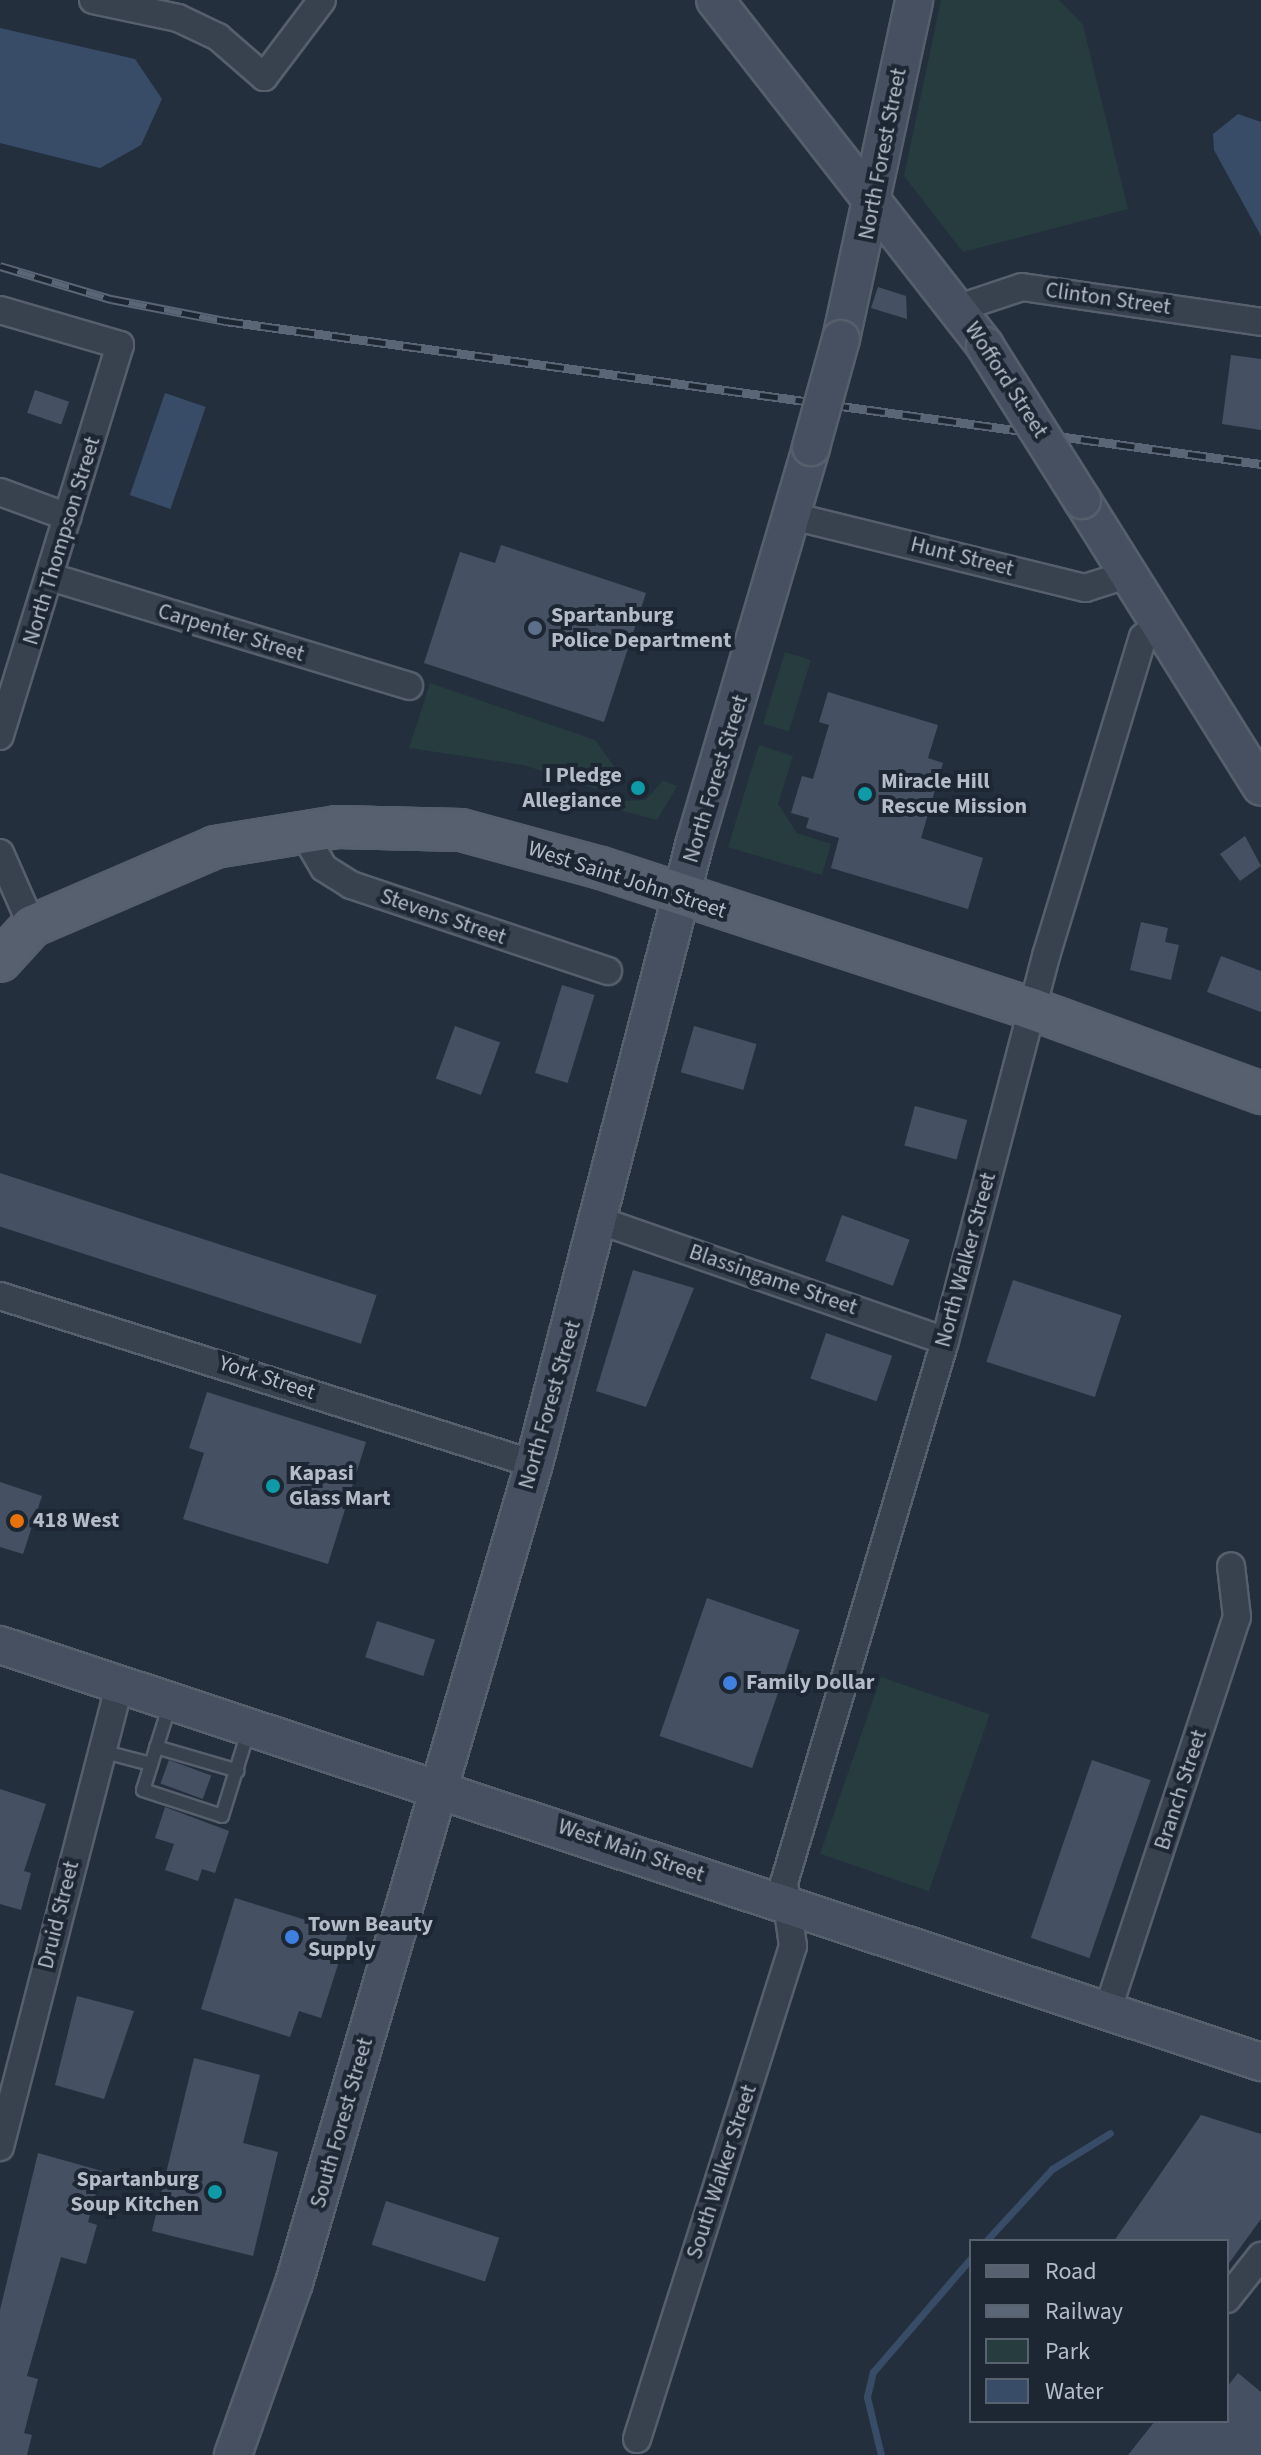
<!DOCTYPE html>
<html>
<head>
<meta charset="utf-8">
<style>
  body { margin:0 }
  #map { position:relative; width:1261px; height:2455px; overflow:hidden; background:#242f3e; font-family:"Source Sans 3",sans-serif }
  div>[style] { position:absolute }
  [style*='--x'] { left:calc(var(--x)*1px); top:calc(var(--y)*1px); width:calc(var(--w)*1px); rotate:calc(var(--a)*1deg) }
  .green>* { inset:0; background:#263c3f; transform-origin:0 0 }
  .water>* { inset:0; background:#394c67; transform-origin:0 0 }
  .stream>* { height:7px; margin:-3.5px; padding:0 3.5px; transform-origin:3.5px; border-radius:3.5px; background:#394c67 }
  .building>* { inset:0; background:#455162; transform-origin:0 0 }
  .roads { filter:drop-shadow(2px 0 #565f6c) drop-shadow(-2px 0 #565f6c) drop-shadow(0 2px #565f6c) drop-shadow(0 -2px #565f6c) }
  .lane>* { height:12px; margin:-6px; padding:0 6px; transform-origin:6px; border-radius:6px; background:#38414e }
  .street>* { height:26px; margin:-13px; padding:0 13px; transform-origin:13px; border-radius:13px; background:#38414e }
  .secondary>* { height:36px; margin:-18px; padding:0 18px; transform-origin:18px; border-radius:18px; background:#465061 }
  .primary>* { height:40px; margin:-20px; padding:0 20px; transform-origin:20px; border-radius:20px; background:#56606e }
  .rail>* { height:9px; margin-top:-4.5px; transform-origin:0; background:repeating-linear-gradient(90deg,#1d2633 0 18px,#5a6575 0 36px); box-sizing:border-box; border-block:2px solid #5a6575 }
  .bridges { filter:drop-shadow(2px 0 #565f6c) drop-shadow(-2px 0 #565f6c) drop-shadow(0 2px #565f6c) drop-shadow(0 -2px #565f6c) }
  .secondary-bridge>* { height:36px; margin:-18px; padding:0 18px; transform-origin:18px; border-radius:18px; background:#465061 }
  .dots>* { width:22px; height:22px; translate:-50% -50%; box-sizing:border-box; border:4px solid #1d2633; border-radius:50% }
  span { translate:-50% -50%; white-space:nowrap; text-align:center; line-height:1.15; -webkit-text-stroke:8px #1d2633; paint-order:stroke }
  .street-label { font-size:22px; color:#b4bcc9 }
  .poi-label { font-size:22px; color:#b4bcc9; font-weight:700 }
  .left { translate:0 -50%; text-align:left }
  .right { translate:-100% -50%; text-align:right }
  .legend { position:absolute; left:969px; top:2239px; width:260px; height:184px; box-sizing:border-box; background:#1d2633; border:2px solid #59626f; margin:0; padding:10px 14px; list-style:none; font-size:24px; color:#b4bcc9 }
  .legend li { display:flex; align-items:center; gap:16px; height:40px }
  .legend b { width:40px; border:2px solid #59626f }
</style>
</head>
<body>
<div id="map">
  <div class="green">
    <i style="clip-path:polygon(941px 0,1059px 0,1083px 25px,1128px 209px,963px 252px,904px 176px)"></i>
    <i style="left:785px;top:652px;width:27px;height:75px;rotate:17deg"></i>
    <i style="clip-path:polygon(430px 683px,595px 740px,619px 773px,596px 789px,524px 765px,409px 748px)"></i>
    <i style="clip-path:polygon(759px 745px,793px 756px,778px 804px,797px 833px,831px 844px,822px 875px,728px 847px)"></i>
    <i style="clip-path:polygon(663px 781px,677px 786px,657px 820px,619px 810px,623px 801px,645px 800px)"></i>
    <i style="left:881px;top:1677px;width:115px;height:187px;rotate:19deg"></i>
  </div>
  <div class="water">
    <i style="clip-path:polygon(0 28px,135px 59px,162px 99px,141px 145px,100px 168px,0 143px)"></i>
    <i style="clip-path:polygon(1238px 114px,1261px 122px,1261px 236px,1214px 150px,1213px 134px)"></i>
    <i style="left:165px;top:393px;width:43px;height:108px;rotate:19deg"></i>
  </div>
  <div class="stream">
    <i style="--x:986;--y:2241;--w:98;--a:-47.5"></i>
    <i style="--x:1052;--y:2169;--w:68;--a:-31.8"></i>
    <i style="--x:881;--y:2455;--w:60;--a:-103.6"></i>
    <i style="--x:867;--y:2397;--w:26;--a:-77"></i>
    <i style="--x:873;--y:2372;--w:150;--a:-49.3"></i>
  </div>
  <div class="building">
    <i style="clip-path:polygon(878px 287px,906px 296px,907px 319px,871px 308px)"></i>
    <i style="clip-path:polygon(1231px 355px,1261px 359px,1261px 430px,1222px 424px)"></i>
    <i style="left:35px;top:390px;width:36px;height:24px;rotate:19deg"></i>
    <i style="clip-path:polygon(501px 545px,646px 593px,604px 722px,424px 663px,460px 552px,495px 563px)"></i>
    <i style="clip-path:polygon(828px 692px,938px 725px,928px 758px,943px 763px,921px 838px,983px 858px,968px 909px,831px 868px,839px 838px,806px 828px,809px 818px,791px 813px,802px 776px,813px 779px,829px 725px,819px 722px)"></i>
    <i style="clip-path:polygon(1245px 836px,1261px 866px,1240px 881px,1220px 854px)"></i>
    <i style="clip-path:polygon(1141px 922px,1168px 928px,1165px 942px,1179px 945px,1171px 980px,1130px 970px)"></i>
    <i style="clip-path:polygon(1221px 956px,1261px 971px,1261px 1012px,1207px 992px)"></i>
    <i style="left:562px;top:985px;width:34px;height:92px;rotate:17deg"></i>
    <i style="left:455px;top:1026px;width:48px;height:56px;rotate:20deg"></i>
    <i style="left:694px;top:1026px;width:65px;height:48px;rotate:16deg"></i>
    <i style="left:915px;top:1106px;width:54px;height:41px;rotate:15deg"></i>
    <i style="left:0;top:1173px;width:396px;height:51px;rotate:18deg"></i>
    <i style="left:842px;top:1215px;width:72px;height:49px;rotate:20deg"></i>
    <i style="clip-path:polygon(633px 1270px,694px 1288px,646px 1407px,596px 1391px)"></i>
    <i style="left:1013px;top:1280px;width:114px;height:86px;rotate:18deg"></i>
    <i style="left:826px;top:1333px;width:70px;height:48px;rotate:19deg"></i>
    <i style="clip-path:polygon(207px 1392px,366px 1442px,328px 1564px,183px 1519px,204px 1453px,189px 1448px)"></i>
    <i style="clip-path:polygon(0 1482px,42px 1496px,23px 1554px,0 1547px)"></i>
    <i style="left:707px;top:1598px;width:98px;height:146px;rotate:19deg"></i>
    <i style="left:377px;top:1621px;width:61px;height:38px;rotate:18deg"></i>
    <i style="left:169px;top:1760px;width:45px;height:25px;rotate:20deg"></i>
    <i style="left:1092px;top:1760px;width:62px;height:188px;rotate:19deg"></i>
    <i style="clip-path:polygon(0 1789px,46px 1804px,24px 1871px,31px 1873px,21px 1910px,0 1904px)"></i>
    <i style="clip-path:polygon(165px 1807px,229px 1831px,215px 1873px,202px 1869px,198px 1881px,165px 1870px,174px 1844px,155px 1838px)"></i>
    <i style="clip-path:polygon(235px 1898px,348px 1933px,321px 2018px,299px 2011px,290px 2037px,201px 2009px)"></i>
    <i style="clip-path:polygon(77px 1996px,134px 2011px,104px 2099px,55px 2085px)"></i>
    <i style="clip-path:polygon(194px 2058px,260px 2075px,243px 2143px,278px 2152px,253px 2256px,152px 2231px)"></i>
    <i style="clip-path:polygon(1201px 2115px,1261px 2134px,1261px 2219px,1227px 2266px,1227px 2241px,1114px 2241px)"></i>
    <i style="clip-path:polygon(38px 2153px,102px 2171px,88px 2222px,97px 2225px,86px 2264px,61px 2257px,27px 2376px,38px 2379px,24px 2433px,32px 2435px,27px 2455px,0 2455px,0 2310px)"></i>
    <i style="left:386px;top:2201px;width:119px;height:46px;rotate:18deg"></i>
    <i style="clip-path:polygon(1238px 2373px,1261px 2392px,1261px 2455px,1128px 2455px,1155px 2421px,1227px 2421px,1227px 2387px)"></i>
  </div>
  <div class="roads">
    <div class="lane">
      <i style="--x:170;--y:1704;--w:90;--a:107.4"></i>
      <i style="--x:143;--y:1790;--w:83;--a:18.2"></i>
      <i style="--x:222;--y:1816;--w:91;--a:-72.8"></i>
      <i style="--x:156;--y:1747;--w:85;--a:16.3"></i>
      <i style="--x:101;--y:1751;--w:52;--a:14.6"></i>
    </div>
    <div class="street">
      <i style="--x:93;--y:0;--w:87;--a:12"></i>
      <i style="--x:178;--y:18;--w:44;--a:25.4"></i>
      <i style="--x:218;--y:37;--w:61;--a:41"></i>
      <i style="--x:264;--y:77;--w:96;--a:-53"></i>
      <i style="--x:959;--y:308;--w:66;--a:-18.4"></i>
      <i style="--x:1022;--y:287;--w:242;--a:8.3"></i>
      <i style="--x:0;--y:310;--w:125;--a:16.3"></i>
      <i style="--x:120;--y:345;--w:409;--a:107.1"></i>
      <i style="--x:0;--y:492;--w:72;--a:20.2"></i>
      <i style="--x:792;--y:516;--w:302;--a:13.8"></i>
      <i style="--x:1085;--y:588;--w:46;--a:-17.7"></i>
      <i style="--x:54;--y:578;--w:371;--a:16.9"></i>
      <i style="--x:301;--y:829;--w:45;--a:59.5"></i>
      <i style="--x:324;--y:868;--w:32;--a:32"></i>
      <i style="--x:351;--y:885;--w:271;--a:18.5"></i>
      <i style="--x:0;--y:853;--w:80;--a:66.3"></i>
      <i style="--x:601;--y:1221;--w:364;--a:19.2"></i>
      <i style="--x:0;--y:1296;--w:560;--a:17.46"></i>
      <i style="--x:1107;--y:2012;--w:416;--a:-71.8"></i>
      <i style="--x:1237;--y:1617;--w:51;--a:-96.7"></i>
      <i style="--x:0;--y:2147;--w:478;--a:-75.5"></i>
      <i style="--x:1227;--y:2299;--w:55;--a:-51.7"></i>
      <i style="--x:637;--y:2439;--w:517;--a:-72.44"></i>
      <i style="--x:793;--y:1946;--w:64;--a:-98.1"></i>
      <i style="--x:784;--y:1883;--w:565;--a:-73.46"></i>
      <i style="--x:945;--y:1341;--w:398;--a:-75.3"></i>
      <i style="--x:1046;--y:956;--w:333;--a:-73.1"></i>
      <i style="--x:1143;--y:637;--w:22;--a:-39"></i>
    </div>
    <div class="secondary">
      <i style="--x:715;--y:0;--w:439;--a:52"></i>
      <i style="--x:841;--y:339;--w:347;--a:-77.8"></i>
      <i style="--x:1082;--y:500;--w:338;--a:58"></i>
      <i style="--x:0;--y:1645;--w:1328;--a:18.3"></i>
      <i style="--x:233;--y:2455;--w:182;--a:-70.5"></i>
      <i style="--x:294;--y:2283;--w:853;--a:-73.67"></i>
      <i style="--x:534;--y:1464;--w:642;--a:-75.49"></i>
      <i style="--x:695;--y:842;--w:412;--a:-73.6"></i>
    </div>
    <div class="primary">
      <i style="--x:0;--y:961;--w:47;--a:-47.6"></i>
      <i style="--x:32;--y:926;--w:199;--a:-23.3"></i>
      <i style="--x:215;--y:847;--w:124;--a:-9.3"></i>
      <i style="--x:337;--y:827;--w:124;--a:1.4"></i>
      <i style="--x:461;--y:830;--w:145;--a:15.2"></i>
      <i style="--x:601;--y:868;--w:453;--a:18.1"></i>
      <i style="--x:1032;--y:1009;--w:244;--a:20.1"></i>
    </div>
  </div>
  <div class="rail">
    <i style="--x:0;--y:266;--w:116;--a:16.6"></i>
    <i style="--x:111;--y:299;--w:116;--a:10.9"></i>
    <i style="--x:225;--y:321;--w:1046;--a:7.86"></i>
  </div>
  <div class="bridges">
    <div class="secondary-bridge">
      <i style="--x:985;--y:346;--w:182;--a:57.8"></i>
      <i style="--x:811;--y:447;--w:112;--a:-74.5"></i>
    </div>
  </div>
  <div class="dots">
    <i style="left:535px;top:628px;background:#5c6f8a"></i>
    <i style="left:638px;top:788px;background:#0f9aa8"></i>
    <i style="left:865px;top:794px;background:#0f9aa8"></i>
    <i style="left:273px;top:1486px;background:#0f9aa8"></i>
    <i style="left:17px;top:1521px;background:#e8710a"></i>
    <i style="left:730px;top:1683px;background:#3f7fe0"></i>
    <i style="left:292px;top:1937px;background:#3f7fe0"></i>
    <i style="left:215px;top:2192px;background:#0f9aa8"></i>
  </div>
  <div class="street-label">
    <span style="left:883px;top:154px;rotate:-79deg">North Forest Street</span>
    <span style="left:1108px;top:299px;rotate:8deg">Clinton Street</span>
    <span style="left:1006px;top:380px;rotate:57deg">Wofford Street</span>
    <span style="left:62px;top:541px;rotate:-73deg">North Thompson Street</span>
    <span style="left:962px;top:557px;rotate:14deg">Hunt Street</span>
    <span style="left:231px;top:633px;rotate:17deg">Carpenter Street</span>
    <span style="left:716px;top:779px;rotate:-73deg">North Forest Street</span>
    <span style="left:627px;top:880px;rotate:18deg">West Saint John Street</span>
    <span style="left:443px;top:917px;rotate:19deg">Stevens Street</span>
    <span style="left:966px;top:1260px;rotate:-75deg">North Walker Street</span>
    <span style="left:773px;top:1280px;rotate:19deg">Blassingame Street</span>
    <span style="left:267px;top:1378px;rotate:18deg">York Street</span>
    <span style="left:550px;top:1405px;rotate:-74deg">North Forest Street</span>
    <span style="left:1181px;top:1790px;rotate:-72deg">Branch Street</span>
    <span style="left:631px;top:1851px;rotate:19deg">West Main Street</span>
    <span style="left:59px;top:1915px;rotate:-76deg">Druid Street</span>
    <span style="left:342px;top:2123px;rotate:-74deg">South Forest Street</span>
    <span style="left:722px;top:2172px;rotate:-72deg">South Walker Street</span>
  </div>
  <div class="poi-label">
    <span class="left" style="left:551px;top:628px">Spartanburg<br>Police Department</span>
    <span class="right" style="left:622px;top:788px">I Pledge<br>Allegiance</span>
    <span class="left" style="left:881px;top:794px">Miracle Hill<br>Rescue Mission</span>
    <span class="left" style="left:289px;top:1486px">Kapasi<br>Glass Mart</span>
    <span class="left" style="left:33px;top:1521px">418 West</span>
    <span class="left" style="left:746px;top:1683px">Family Dollar</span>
    <span class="left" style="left:308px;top:1937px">Town Beauty<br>Supply</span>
    <span class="right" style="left:199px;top:2192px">Spartanburg<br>Soup Kitchen</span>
  </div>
  <ul class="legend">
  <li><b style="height:10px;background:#56606e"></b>Road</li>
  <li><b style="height:10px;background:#5a6575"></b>Railway</li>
  <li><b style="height:22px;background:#263c3f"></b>Park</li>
  <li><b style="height:22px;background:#394c67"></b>Water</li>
  </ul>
</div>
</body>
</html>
